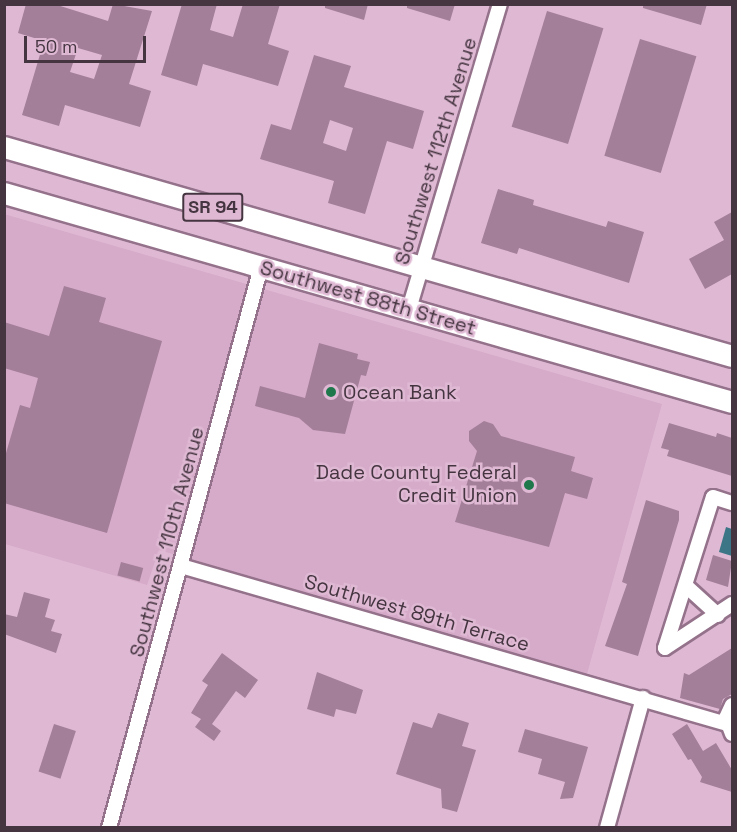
<!DOCTYPE html>
<html>
<head>
<meta charset="utf-8">
<style>
  body { margin:0 }
  #map { position:relative; width:737px; height:832px; overflow:hidden; background:#dfb9d4; font-family:"Space Grotesk",sans-serif }
  div>[style] { position:absolute }
  [style*='--x'] { left:calc(var(--x)*1px); top:calc(var(--y)*1px); width:calc(var(--w)*1px); rotate:calc(var(--a)*1deg) }
  .built>* { inset:0; background:#d6aac9 }
  .water>* { inset:0; background:#3c7585 }
  .building>* { inset:0; background:#a37f99; transform-origin:0 0 }
  .roads { filter:drop-shadow(2px 0 #95728b) drop-shadow(-2px 0 #95728b) drop-shadow(0 2px #95728b) drop-shadow(0 -2px #95728b) }
  .minor>* { height:14px; margin:-7px; padding:0 7px; transform-origin:7px; border-radius:7px; background:#fff }
  .primary>* { height:21px; margin:-10.5px; padding:0 10.5px; transform-origin:10.5px; border-radius:10.5px; background:#fff }
  .dots>* { width:16px; height:16px; translate:-50% -50%; box-sizing:border-box; border:3px solid #dfb9d4; border-radius:50% }
  span { translate:-50% -50%; white-space:nowrap; text-align:center; line-height:1.15; -webkit-text-stroke:5px #dfb9d4; paint-order:stroke }
  .shield-label span { padding:2px 4px; background:#dfb9d4; border:2px solid; border-radius:4px; -webkit-text-stroke-width:0 }
  .shield-label { font-size:18px; color:#453540; font-weight:700 }
  .street-label { font-size:20px; color:#453540 }
  .poi-label { font-size:20px; color:#453540 }
  .left { translate:0 -50%; text-align:left }
  .right { translate:-100% -50%; text-align:right }
  .frame { position:absolute; inset:0; border:6px solid #453540; pointer-events:none }
  .scale { position:absolute; left:24px; top:36px; width:122px; height:27px; box-sizing:border-box; border:3px solid #453540; border-top:0; padding-left:8px; font-size:18px; line-height:21px; white-space:nowrap; color:#453540; -webkit-text-stroke:4px #dfb9d4; paint-order:stroke }
</style>
</head>
<body>
<div id="map">
  <div class="built">
    <i style="clip-path:polygon(4px 214px,662px 404px,587px 674px,159px 550px,147px 585px,5px 544px)"></i>
  </div>
  <div class="water">
    <i style="clip-path:polygon(726px 527px,732px 529px,732px 556px,719px 552px)"></i>
  </div>
  <div class="building">
    <i style="clip-path:polygon(evenodd,26px 4px,54px 4px,108px 21px,113px 4px,152px 11px,129px 84px,151px 91px,140px 127px,65px 105px,59px 126px,22px 115px,44px 41px,18px 33px,26px 4px,78px 48px,102px 55px,94px 79px,70px 72px,78px 48px)"></i>
    <i style="clip-path:polygon(182px 4px,217px 4px,210px 30px,233px 37px,243px 4px,280px 4px,268px 44px,289px 51px,278px 86px,203px 64px,197px 86px,161px 75px)"></i>
    <i style="clip-path:polygon(325px 4px,368px 4px,364px 20px,325px 8px)"></i>
    <i style="clip-path:polygon(407px 4px,455px 4px,450px 21px,407px 8px)"></i>
    <i style="clip-path:polygon(643px 4px,707px 4px,701px 25px,643px 8px)"></i>
    <i style="left:547px;top:11px;width:59px;height:121px;rotate:17deg"></i>
    <i style="left:640px;top:39px;width:59px;height:122px;rotate:17deg"></i>
    <i style="clip-path:polygon(evenodd,314px 55px,351px 66px,344px 87px,424px 111px,413px 149px,387px 141px,365px 214px,328px 203px,334px 181px,260px 159px,271px 124px,291px 130px,314px 55px,330px 120px,353px 128px,346px 151px,323px 143px,330px 120px)"></i>
    <i style="clip-path:polygon(498px 189px,534px 200px,533px 205px,606px 227px,608px 221px,644px 232px,629px 283px,519px 248px,517px 254px,481px 243px)"></i>
    <i style="clip-path:polygon(732px 212px,732px 274px,705px 289px,689px 259px,724px 240px,714px 222px)"></i>
    <i style="clip-path:polygon(64px 286px,106px 298px,99px 322px,162px 341px,107px 533px,4px 503px,4px 460px,20px 405px,30px 408px,38px 378px,4px 368px,4px 322px,49px 336px)"></i>
    <i style="clip-path:polygon(319px 343px,358px 354px,357px 359px,370px 362px,366px 376px,361px 375px,345px 434px,313px 430px,299px 418px,255px 406px,260px 386px,305px 398px)"></i>
    <i style="clip-path:polygon(484px 421px,493px 424px,501px 436px,575px 457px,571px 471px,593px 478px,587px 499px,565px 493px,549px 547px,455px 522px,477px 451px,469px 441px,469px 431px)"></i>
    <i style="clip-path:polygon(669px 423px,716px 437px,717px 433px,732px 438px,732px 476px,667px 456px,669px 450px,661px 448px)"></i>
    <i style="clip-path:polygon(646px 500px,679px 511px,679px 520px,638px 656px,605px 646px,627px 584px,622px 582px)"></i>
    <i style="clip-path:polygon(713px 555px,732px 561px,728px 587px,706px 580px)"></i>
    <i style="left:121px;top:562px;width:23px;height:14px;rotate:15deg"></i>
    <i style="clip-path:polygon(24px 592px,50px 599px,45px 617px,55px 620px,51px 631px,62px 634px,56px 653px,4px 634px,4px 614px,17px 617px)"></i>
    <i style="clip-path:polygon(732px 648px,732px 694px,723px 699px,720px 709px,680px 698px,684px 673px,689px 675px)"></i>
    <i style="clip-path:polygon(222px 653px,258px 680px,245px 698px,236px 691px,212px 724px,221px 731px,214px 741px,195px 727px,201px 719px,191px 713px,208px 685px,202px 681px)"></i>
    <i style="clip-path:polygon(317px 672px,363px 690px,356px 714px,336px 709px,334px 717px,307px 709px)"></i>
    <i style="clip-path:polygon(438px 713px,469px 723px,462px 746px,476px 750px,457px 812px,442px 808px,441px 789px,396px 774px,413px 722px,432px 728px)"></i>
    <i style="left:54px;top:724px;width:23px;height:50px;rotate:18deg"></i>
    <i style="clip-path:polygon(687px 724px,703px 751px,716px 743px,732px 770px,732px 792px,700px 782px,702px 777px,691px 759px,688px 760px,672px 734px)"></i>
    <i style="clip-path:polygon(525px 729px,588px 747px,573px 798px,560px 799px,565px 782px,538px 774px,542px 759px,518px 752px)"></i>
  </div>
  <div class="roads">
    <div class="minor">
      <i style="--x:409;--y:309;--w:318;--a:-73.4"></i>
      <i style="--x:181;--y:566;--w:568;--a:16.14"></i>
      <i style="--x:686;--y:586;--w:43;--a:42.2"></i>
      <i style="--x:665;--y:648;--w:158;--a:-72.4"></i>
      <i style="--x:713;--y:497;--w:20;--a:18"></i>
      <i style="--x:665;--y:648;--w:80;--a:-33.3"></i>
      <i style="--x:732;--y:705;--w:14;--a:115"></i>
      <i style="--x:726;--y:718;--w:17;--a:69"></i>
      <i style="--x:109;--y:828;--w:581;--a:-74.84"></i>
      <i style="--x:607;--y:828;--w:135;--a:-74.5"></i>
    </div>
    <div class="primary">
      <i style="--x:4;--y:147;--w:757;--a:16.02"></i>
      <i style="--x:4;--y:193;--w:757;--a:16.02"></i>
    </div>
  </div>
  <div class="dots">
    <i style="left:331px;top:392px;background:#1e784c"></i>
    <i style="left:529px;top:485px;background:#1e784c"></i>
  </div>
  <div class="shield-label">
    <span style="left:213px;top:207px">SR 94</span>
  </div>
  <div class="street-label">
    <span style="left:436px;top:151px;rotate:-73deg">Southwest 112th Avenue</span>
    <span style="left:368px;top:298px;rotate:16deg">Southwest 88th Street</span>
    <span style="left:167px;top:542px;rotate:-75deg">Southwest 110th Avenue</span>
    <span style="left:417px;top:613px;rotate:16deg">Southwest 89th Terrace</span>
  </div>
  <div class="poi-label">
    <span class="left" style="left:343px;top:392px">Ocean Bank</span>
    <span class="right" style="left:517px;top:484px">Dade County Federal<br>Credit Union</span>
  </div>
  <div class="frame"></div>
  <div class="scale">50 m</div>
</div>
</body>
</html>
